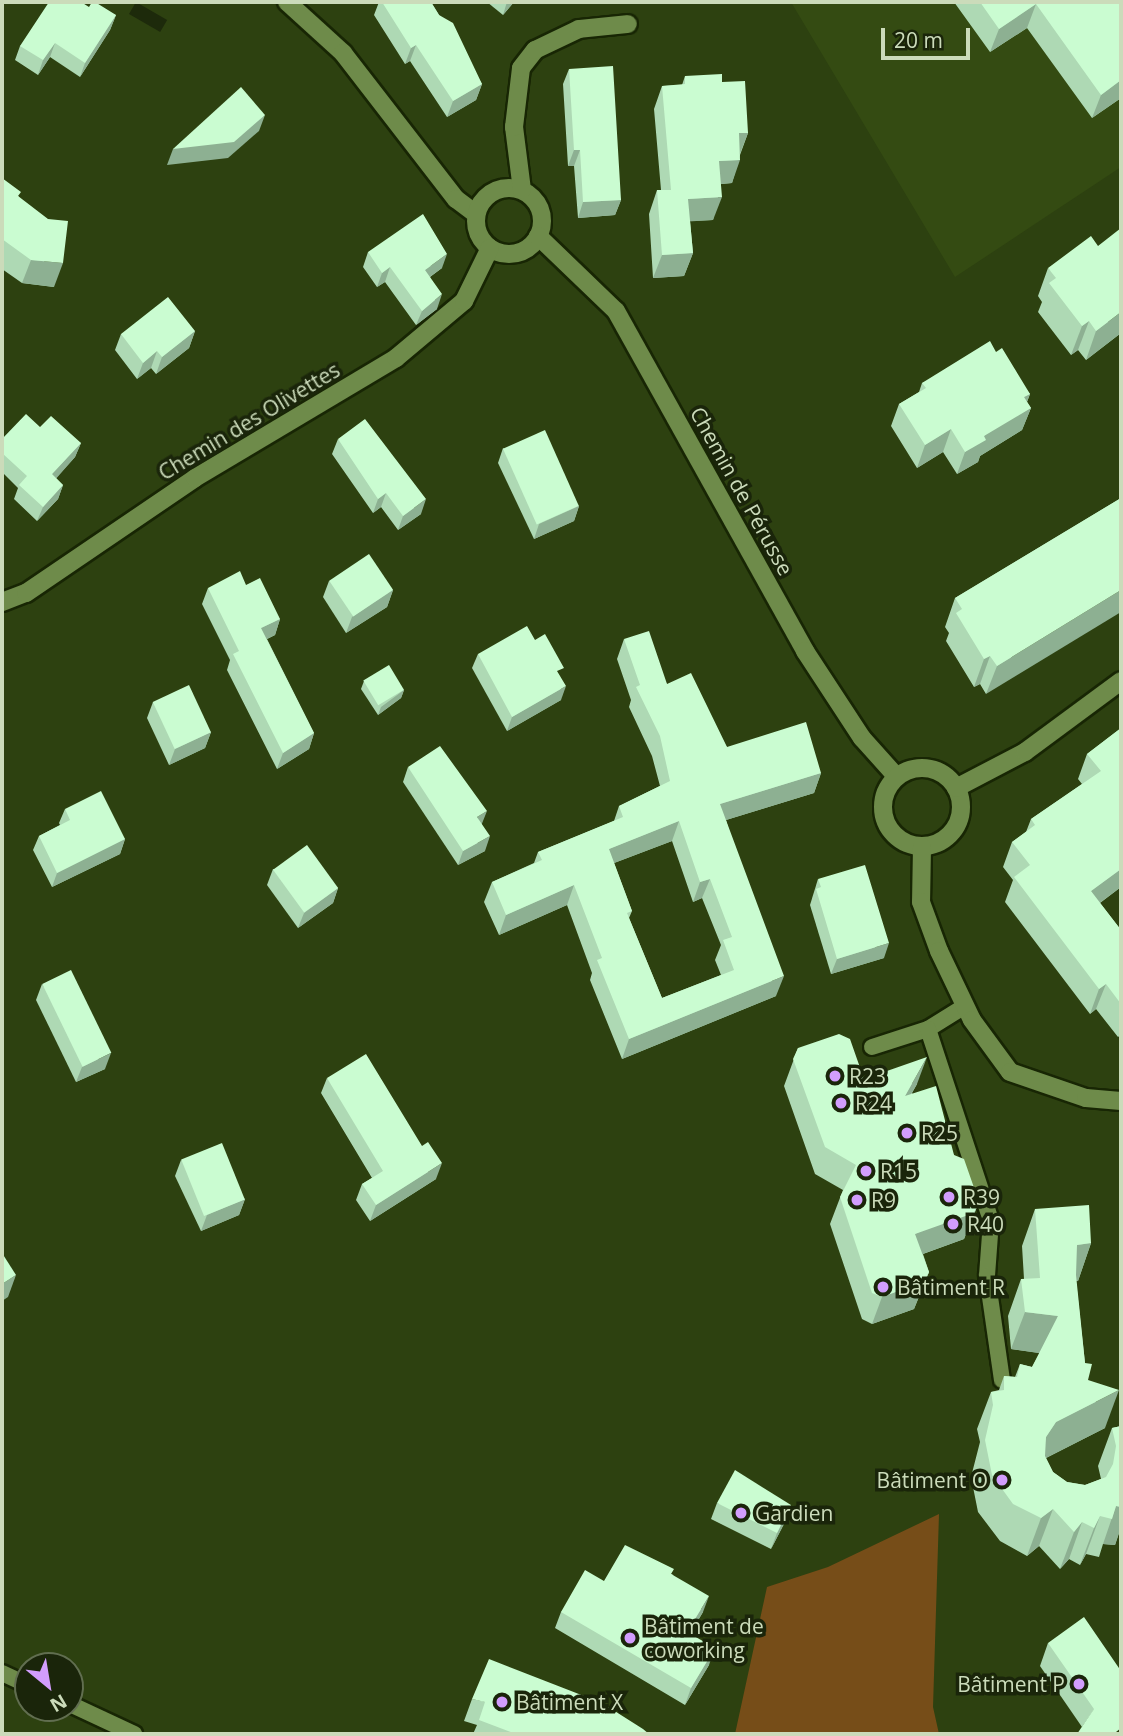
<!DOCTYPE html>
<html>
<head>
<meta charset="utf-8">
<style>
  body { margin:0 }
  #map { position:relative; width:1123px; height:1736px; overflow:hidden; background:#2d4110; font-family:"Open Sans",sans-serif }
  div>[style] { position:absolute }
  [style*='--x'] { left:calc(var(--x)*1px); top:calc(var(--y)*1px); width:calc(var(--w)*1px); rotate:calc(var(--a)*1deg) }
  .built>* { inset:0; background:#344b12 }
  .green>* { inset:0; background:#764d18 }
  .water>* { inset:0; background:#1d2a0b; transform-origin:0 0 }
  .roads { filter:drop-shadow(2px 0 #182604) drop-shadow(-2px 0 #182604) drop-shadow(0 2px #182604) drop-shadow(0 -2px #182604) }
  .service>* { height:16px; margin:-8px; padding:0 8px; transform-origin:8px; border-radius:8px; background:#6e8b4a }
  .minor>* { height:18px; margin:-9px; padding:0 9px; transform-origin:9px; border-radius:9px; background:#6e8b4a }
  .minor>.ring { margin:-9px; padding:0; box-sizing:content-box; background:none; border:18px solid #6e8b4a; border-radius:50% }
  .wall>* { inset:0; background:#aed9b4 }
  .shaded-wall>* { inset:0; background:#8db092 }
  .building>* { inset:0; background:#cafcd1; transform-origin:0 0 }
  .dots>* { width:19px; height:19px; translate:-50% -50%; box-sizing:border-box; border:4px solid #1a250a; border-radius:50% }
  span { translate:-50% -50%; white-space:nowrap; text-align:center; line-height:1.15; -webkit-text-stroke:7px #1a250a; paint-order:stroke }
  .street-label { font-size:21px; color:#cbdbba }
  .poi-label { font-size:21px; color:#cbdbba }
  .left { translate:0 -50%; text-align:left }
  .right { translate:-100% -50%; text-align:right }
  .frame { position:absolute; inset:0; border:4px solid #cbdbba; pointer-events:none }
  .north { position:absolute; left:14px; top:1652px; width:70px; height:70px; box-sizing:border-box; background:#1a250a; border:2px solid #616e50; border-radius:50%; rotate:150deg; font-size:19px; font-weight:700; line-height:28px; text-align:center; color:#cbdbba }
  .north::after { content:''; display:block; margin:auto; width:24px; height:32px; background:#d29dfd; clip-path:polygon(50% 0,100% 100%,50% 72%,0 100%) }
  .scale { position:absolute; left:881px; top:28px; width:89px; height:32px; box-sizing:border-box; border:4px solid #cbdbba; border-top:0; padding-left:9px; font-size:21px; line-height:24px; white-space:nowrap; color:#cbdbba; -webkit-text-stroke:5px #1a250a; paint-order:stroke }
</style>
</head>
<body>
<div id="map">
  <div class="built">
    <i style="clip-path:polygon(791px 2px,1121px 2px,1121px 167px,955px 277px)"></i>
  </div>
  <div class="green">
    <i style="clip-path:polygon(939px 1514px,933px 1707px,939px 1734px,735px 1734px,767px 1587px,828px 1567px)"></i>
  </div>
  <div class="water">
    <i style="left:136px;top:2px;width:36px;height:14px;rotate:30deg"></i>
  </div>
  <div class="roads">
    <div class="service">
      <i style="--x:928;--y:1029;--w:44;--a:-31.9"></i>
      <i style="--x:872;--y:1047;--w:59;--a:-17.8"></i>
      <i style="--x:928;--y:1029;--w:202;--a:71.8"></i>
      <i style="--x:991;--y:1221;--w:55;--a:94.2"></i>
      <i style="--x:987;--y:1276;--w:105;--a:81.8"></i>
      <i style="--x:2;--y:1673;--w:29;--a:25"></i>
      <i style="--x:70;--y:1704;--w:71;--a:25.1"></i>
    </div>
    <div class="minor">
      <i style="--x:287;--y:2;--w:76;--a:42.3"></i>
      <i style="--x:343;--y:53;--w:185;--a:52.3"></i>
      <i style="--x:456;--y:199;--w:25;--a:37"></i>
      <i class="ring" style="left:476px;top:188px;width:48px;height:48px"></i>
      <i style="--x:522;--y:190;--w:64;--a:-97.2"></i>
      <i style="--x:514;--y:127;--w:59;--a:-83.2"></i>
      <i style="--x:521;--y:68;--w:23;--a:-52"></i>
      <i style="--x:535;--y:50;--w:49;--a:-25.5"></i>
      <i style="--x:579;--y:29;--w:49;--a:-5.8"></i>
      <i style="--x:538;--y:236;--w:108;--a:43.9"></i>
      <i style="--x:616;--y:311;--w:389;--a:60.9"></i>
      <i style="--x:805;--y:651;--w:104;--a:56.8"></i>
      <i style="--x:862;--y:738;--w:52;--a:48.1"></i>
      <i style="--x:2;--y:602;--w:26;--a:-21"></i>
      <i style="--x:26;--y:593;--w:204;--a:-34.2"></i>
      <i style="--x:195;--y:478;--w:234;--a:-30.8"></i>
      <i style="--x:396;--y:358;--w:89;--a:-40"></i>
      <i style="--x:464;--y:301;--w:59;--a:-63.9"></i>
      <i class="ring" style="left:883px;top:768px;width:60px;height:60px"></i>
      <i style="--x:956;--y:788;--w:78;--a:-27.6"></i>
      <i style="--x:1025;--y:752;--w:119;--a:-36.5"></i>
      <i style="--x:922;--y:847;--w:55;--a:91"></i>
      <i style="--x:921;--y:902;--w:52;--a:69.8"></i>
      <i style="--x:939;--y:951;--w:76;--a:64.4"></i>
      <i style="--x:972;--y:1020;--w:64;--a:53.8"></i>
      <i style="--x:1010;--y:1072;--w:80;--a:18.9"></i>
      <i style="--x:1086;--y:1098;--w:35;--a:5"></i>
    </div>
  </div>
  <div class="wall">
    <i style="clip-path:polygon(379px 2px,431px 2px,482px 84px,476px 100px,447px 117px,410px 61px,405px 64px,374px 15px)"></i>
    <i style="clip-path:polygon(487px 2px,514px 2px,503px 15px)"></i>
    <i style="clip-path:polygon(954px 2px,1121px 2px,1121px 98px,1092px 118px,1027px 28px,990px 52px)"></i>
    <i style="clip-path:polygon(89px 7px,116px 15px,110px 30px,80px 77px,50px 57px,38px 75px,15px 60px,20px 46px)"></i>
    <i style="clip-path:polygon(569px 69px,621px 200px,615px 215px,578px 218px,574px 166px,568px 166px,563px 84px)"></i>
    <i style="clip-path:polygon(685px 76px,722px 82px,748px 133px,740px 155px,732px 183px,721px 184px,713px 220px,690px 221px,693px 253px,684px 276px,653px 278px,649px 214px,657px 190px,661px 190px,654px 109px,662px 86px,682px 85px)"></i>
    <i style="clip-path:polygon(2px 178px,19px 197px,54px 287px,22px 283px,2px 269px)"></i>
    <i style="clip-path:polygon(368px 252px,442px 268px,430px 277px,437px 309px,416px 325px,385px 282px,377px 287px,363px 267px)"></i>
    <i style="clip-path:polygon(1048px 268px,1121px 333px,1086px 360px,1078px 350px,1071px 355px,1038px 312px,1042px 302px,1038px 296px)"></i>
    <i style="clip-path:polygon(195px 331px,189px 348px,156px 374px,151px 368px,137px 379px,115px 350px,121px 334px)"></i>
    <i style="clip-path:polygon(996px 352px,1030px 394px,1027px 402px,1031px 408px,1022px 430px,980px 456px,978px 462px,957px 474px,943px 452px,917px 468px,891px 426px,899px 404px,919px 392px,922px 383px)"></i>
    <i style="clip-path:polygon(40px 427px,81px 443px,75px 457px,56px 478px,63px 485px,58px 499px,37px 521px,14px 499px,18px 488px,2px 472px,2px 439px)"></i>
    <i style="clip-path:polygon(338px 439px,421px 514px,398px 530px,381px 507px,373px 513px,332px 454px)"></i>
    <i style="clip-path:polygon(503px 448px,579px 506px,574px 521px,534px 539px,498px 463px)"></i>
    <i style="clip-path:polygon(1121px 498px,986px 694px,980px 684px,974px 687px,946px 641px,949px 633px,945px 627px,955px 598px)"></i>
    <i style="clip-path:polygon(329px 581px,393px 590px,387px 607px,346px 633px,323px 597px)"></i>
    <i style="clip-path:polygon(208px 588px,280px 619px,275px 635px,267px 639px,314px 733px,309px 749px,277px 769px,227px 670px,230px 660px,202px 604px)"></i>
    <i style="clip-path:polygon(evenodd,624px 639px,727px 747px,821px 773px,814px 793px,726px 820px,776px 996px,622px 1059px,590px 980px,592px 973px,567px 905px,499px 935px,484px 902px,492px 882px,534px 863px,538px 852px,614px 821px,619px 806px,660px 786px,652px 756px,629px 707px,631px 700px,617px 659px,624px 639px,672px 841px,693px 902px,702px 898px,721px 945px,715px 960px,721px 975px,662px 998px,629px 918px,632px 911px,614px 863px,672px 841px)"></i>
    <i style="clip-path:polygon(478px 654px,560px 676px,561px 700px,507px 731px,472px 668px)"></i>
    <i style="clip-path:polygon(364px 681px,404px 690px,401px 698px,378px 715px,361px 689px)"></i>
    <i style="clip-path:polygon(153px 702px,211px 732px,205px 748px,169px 765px,147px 718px)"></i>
    <i style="clip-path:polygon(1121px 728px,1121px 887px,1100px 903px,1121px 930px,1121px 1035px,1118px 1037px,1096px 1009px,1090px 1014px,1005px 902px,1013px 880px,1003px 867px,1012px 842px,1026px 832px,1031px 819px,1082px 784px,1078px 779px,1087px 754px)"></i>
    <i style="clip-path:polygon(408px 767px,485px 851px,458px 865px,403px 782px)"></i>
    <i style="clip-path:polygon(65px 809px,125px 839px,120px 854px,52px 887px,33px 850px,39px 836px,60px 825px,59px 823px)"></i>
    <i style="clip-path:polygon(273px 869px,338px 888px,333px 903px,298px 928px,267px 885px)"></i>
    <i style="clip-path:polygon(818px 879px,884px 958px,831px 974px,810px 905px)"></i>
    <i style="clip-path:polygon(42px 984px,105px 1069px,76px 1082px,36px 1000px)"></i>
    <i style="clip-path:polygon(798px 1048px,864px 1079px,917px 1084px,912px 1093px,954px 1155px,979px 1202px,964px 1239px,923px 1254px,929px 1272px,914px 1309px,872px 1324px,862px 1319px,830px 1224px,843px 1190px,815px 1174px,784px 1086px)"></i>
    <i style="clip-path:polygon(327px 1078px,436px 1179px,370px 1221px,356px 1200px,362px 1184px,372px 1178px,321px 1093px)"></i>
    <i style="clip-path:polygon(181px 1160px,245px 1199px,239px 1215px,201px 1231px,175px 1176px)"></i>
    <i style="clip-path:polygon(1035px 1209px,1091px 1243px,1078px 1281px,1076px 1281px,1085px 1363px,1088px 1380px,1105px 1428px,1046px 1458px,1053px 1472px,1067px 1482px,1085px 1485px,1101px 1479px,1098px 1466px,1112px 1428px,1121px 1426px,1120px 1530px,1115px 1545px,1103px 1544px,1099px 1557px,1086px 1554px,1080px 1565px,1069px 1559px,1060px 1569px,1039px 1546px,1027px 1556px,1000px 1541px,978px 1512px,971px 1477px,980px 1442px,977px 1429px,991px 1392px,999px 1390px,1004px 1376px,1015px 1377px,1020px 1364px,1032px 1367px,1040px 1353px,1011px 1349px,1008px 1316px,1021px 1279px,1024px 1279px,1022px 1246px)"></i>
    <i style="clip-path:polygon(717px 1503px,785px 1522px,771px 1549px,711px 1519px)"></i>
    <i style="clip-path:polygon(672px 1574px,703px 1612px,690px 1634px,709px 1665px,685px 1705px,555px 1628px,561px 1612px,604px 1581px)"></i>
    <i style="clip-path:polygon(1048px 1643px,1121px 1671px,1082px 1727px,1040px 1666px)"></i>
    <i style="clip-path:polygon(472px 1699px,649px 1734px,473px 1734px,477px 1725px,464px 1721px)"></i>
  </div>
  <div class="shaded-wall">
    <i style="clip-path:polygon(507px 2px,514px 2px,503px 15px)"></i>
    <i style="clip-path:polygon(1036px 4px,1027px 28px,990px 52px,999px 29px)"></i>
    <i style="clip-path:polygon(116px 15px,110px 30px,80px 77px,85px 63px)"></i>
    <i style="clip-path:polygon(55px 43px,50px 57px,38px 75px,43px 60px)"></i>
    <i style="clip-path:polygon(416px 45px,410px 61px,405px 64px,411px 48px)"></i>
    <i style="clip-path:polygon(1121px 80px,1121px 98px,1092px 118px,1101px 95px)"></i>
    <i style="clip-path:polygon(482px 84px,476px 100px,447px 117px,453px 101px)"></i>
    <i style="clip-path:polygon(265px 115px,259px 131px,228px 158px,167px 165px,173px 149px)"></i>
    <i style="clip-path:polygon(739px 133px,748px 133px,739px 156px)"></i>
    <i style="clip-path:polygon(574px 150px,580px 150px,574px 166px,568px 166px)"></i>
    <i style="clip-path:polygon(740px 160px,732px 183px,711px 185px,719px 161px)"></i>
    <i style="clip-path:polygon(722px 197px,713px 220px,680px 222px,688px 199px)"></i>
    <i style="clip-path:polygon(621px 200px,615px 215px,578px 218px,583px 202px)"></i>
    <i style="clip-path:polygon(693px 253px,684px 276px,653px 278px,662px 255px)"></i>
    <i style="clip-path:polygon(447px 254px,442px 268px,420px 284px,425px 270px)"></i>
    <i style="clip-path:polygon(31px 260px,63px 263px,54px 287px,22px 283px)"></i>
    <i style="clip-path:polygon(390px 267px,385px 282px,377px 287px,382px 273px)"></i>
    <i style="clip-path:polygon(442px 294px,437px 309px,416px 325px,422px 311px)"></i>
    <i style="clip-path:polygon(1121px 312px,1121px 333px,1086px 360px,1096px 331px)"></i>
    <i style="clip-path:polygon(1089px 321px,1078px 350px,1071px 355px,1082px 326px)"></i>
    <i style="clip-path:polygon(195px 331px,189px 348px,156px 374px,162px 357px)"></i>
    <i style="clip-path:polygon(157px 351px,151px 368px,137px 379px,143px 363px)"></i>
    <i style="clip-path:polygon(1030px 394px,1023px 412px,1031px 408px,1022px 430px,980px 456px,978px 462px,957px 474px,965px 452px,984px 436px,1024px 397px)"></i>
    <i style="clip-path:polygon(951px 429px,943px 452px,917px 468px,925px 445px)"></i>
    <i style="clip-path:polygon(81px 443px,75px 457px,47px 489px,52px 474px)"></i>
    <i style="clip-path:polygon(63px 485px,58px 499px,37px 521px,43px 507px)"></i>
    <i style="clip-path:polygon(386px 493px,381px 507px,373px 513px,378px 499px)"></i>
    <i style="clip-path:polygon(426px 499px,421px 514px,398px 530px,403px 516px)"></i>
    <i style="clip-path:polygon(579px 506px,574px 521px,534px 539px,539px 524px)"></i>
    <i style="clip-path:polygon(393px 590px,387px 607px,346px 633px,352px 617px)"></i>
    <i style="clip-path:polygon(1121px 590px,1121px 612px,986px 694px,997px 666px)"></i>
    <i style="clip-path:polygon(280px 619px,275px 635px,255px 645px,261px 628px)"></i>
    <i style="clip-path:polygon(990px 656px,980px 684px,974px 687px,984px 659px)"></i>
    <i style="clip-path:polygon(566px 686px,561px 700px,507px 731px,512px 717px)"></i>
    <i style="clip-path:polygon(404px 690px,401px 698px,378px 715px,381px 707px)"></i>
    <i style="clip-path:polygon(211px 732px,205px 748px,169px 765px,175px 749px)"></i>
    <i style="clip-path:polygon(314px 733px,309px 749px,277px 769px,283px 753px)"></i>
    <i style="clip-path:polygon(821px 773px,814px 793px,713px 824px,720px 804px)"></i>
    <i style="clip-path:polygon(487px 811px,481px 826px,477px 817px)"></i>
    <i style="clip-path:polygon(679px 821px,672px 841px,601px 868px,609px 849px)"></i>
    <i style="clip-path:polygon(490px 836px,485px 851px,458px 865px,463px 851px)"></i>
    <i style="clip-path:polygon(125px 839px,120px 854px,52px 887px,57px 873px)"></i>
    <i style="clip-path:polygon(1121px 869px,1121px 887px,1082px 916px,1091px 891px)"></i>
    <i style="clip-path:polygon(710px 879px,702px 898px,693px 902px,700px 882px)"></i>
    <i style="clip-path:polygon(574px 885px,567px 905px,499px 935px,506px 915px)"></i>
    <i style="clip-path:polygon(338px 888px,333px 903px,298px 928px,304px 913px)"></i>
    <i style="clip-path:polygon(889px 943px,884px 958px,831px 974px,837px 959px)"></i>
    <i style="clip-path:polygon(784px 976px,776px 996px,622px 1059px,629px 1039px)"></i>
    <i style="clip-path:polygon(1106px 984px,1096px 1009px,1090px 1014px,1099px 989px)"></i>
    <i style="clip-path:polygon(111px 1053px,105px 1069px,76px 1082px,82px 1067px)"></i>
    <i style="clip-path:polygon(927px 1057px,917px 1084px,895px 1122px,905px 1096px)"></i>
    <i style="clip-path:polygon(442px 1163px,436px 1179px,370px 1221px,376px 1205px)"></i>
    <i style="clip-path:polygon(245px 1199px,239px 1215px,201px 1231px,207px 1215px)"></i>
    <i style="clip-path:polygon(979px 1202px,964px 1239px,906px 1260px,915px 1234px)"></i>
    <i style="clip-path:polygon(1091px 1243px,1078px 1281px,1063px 1283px,1077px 1245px)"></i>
    <i style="clip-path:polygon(929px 1272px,914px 1309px,872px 1324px,882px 1297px)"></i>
    <i style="clip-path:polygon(16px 1275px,8px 1297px,2px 1301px,2px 1284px)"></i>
    <i style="clip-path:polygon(1025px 1312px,1058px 1316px,1045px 1354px,1011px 1349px)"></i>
    <i style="clip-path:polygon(1119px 1390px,1105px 1428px,1042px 1460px,1046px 1437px,1056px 1422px)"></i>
    <i style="clip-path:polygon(791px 1505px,785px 1522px,771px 1549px,777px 1533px)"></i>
    <i style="clip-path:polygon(1116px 1506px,1121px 1507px,1121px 1530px,1120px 1530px,1115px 1545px,1103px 1544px)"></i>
    <i style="clip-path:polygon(1053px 1509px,1039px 1546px,1027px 1556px,1041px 1518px)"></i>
    <i style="clip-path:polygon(1100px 1516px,1086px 1554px,1080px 1565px,1094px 1528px)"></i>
    <i style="clip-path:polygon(1082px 1522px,1069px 1559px,1060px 1569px,1074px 1532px)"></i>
    <i style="clip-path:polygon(709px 1596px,703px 1612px,681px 1648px,687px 1632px)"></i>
    <i style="clip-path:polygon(715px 1648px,709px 1665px,685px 1705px,691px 1688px)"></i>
  </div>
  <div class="building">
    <i style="clip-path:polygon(49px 2px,81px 2px,89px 7px,92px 2px,95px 2px,116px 15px,85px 63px,55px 43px,43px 60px,20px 46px)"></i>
    <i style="clip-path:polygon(382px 2px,431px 2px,439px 15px,453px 23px,482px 84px,453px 101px,416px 45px,411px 48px)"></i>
    <i style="clip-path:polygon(980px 2px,1121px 2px,1121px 80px,1101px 95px,1036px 4px,999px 29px)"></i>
    <i style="clip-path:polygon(613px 66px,621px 200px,583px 202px,580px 150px,574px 150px,569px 69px)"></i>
    <i style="clip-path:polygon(722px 74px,722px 82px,745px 81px,748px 133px,739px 133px,740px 160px,719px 161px,722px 197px,688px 199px,693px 253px,662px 255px,657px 190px,671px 190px,662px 86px,685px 84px,685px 76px)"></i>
    <i style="clip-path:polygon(241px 87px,265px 115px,234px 142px,173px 149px)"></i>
    <i style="clip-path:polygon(2px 178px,21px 192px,18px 196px,48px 219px,68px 221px,63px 263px,31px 260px,2px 239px)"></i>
    <i style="clip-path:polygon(423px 214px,447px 254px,425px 270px,442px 294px,422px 311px,390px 267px,382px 273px,368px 252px)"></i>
    <i style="clip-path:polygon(1121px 228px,1121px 312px,1096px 331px,1089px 321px,1082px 326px,1049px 283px,1056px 278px,1048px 268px,1091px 236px,1098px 246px)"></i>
    <i style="clip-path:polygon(168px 297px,195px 331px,162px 357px,157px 351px,143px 363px,121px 334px)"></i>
    <i style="clip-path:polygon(990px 341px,996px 352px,1002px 348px,1030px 394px,1024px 397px,1031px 408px,984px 436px,986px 440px,965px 452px,951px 429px,925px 445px,899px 404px,926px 388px,922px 383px)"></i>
    <i style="clip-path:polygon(26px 414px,40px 427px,51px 416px,81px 443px,52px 474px,63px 485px,43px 507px,19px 485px,27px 476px,2px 453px,2px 439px)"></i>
    <i style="clip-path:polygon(365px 419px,426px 499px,403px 516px,386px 493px,378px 499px,338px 439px)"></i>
    <i style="left:545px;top:430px;width:83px;height:46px;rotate:66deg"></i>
    <i style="clip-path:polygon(1121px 498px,1121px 590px,997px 666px,990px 656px,984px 659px,956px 613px,962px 609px,955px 598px)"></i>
    <i style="left:369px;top:554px;width:43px;height:48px;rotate:56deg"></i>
    <i style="clip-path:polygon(240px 571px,246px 585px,260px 578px,280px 619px,261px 628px,314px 733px,283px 753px,233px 654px,239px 651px,208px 588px)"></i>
    <i style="clip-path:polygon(527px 626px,535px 640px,545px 634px,564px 668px,557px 671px,566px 686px,512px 717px,478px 654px)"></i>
    <i style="clip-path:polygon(evenodd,649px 631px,667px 684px,691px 673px,727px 747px,806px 722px,821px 773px,720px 804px,784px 976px,629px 1039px,597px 960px,602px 958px,574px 885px,506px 915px,492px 882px,542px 860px,538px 852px,623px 817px,619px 806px,670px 781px,660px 736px,636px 687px,640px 685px,624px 639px,649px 631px,679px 821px,700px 882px,710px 879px,732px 937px,723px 940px,734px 970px,662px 998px,627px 913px,632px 911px,609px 849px,679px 821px)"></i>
    <i style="left:389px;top:665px;width:29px;height:30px;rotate:59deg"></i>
    <i style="left:189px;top:685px;width:52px;height:40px;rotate:65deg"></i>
    <i style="clip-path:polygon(1121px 728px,1121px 869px,1091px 891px,1121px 930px,1121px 1004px,1106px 984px,1099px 989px,1014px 877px,1030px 865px,1012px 842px,1035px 825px,1031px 819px,1101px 771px,1087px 754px)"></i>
    <i style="clip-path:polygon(440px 746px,487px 811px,477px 817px,490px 836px,463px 851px,408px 767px)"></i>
    <i style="clip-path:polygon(101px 791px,125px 839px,57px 873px,39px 836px,70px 820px,65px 809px)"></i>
    <i style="left:307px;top:845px;width:53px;height:42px;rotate:54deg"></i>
    <i style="clip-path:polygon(865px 865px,889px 943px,837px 959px,816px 889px,821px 887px,818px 879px)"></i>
    <i style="left:71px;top:970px;width:92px;height:32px;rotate:64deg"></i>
    <i style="clip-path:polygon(839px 1034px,850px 1039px,864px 1079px,927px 1057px,905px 1096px,936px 1086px,954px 1155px,964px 1159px,979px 1202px,974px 1213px,915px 1234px,929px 1272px,924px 1282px,882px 1297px,872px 1293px,840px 1197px,856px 1165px,825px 1147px,793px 1059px,798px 1048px)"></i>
    <i style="clip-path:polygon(366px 1054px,422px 1146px,428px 1142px,442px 1163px,376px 1205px,362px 1184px,383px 1171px,327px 1078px)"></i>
    <i style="left:222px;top:1143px;width:61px;height:44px;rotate:68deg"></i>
    <i style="clip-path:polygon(1089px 1205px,1091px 1243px,1077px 1245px,1076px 1275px,1085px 1363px,1092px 1364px,1088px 1380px,1119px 1390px,1056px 1422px,1046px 1437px,1045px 1456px,1053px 1472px,1067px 1482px,1085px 1485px,1106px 1477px,1113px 1464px,1116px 1446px,1112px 1428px,1121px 1426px,1121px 1507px,1116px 1506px,1112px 1519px,1100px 1516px,1094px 1528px,1082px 1522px,1074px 1532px,1053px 1509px,1041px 1518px,1013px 1504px,992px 1475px,985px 1440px,993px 1405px,991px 1392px,1004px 1390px,1004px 1376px,1017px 1377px,1020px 1364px,1032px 1367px,1058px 1316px,1025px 1312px,1021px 1279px,1040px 1278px,1035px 1209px)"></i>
    <i style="clip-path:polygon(2px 1253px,16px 1275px,2px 1284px)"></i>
    <i style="clip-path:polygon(735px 1470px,791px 1505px,777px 1533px,717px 1503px)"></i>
    <i style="clip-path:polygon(625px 1545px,674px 1569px,671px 1574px,709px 1596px,687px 1632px,715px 1648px,691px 1688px,561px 1612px,585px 1570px,604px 1581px)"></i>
    <i style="clip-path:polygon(1084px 1617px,1121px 1671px,1121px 1728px,1116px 1732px,1120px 1734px,1077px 1734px,1094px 1709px,1048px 1643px)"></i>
    <i style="clip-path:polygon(489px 1659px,602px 1703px,643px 1729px,649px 1734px,516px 1734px,479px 1720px,485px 1702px,472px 1699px)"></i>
  </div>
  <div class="dots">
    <i style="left:835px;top:1076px;background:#d29dfd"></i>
    <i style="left:841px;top:1103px;background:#d29dfd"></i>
    <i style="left:907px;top:1133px;background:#d29dfd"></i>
    <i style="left:866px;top:1171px;background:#d29dfd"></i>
    <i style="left:949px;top:1197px;background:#d29dfd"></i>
    <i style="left:857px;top:1200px;background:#d29dfd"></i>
    <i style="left:953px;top:1224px;background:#d29dfd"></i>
    <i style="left:883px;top:1287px;background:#d29dfd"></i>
    <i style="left:1002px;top:1480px;background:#d29dfd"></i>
    <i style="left:741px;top:1513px;background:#d29dfd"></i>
    <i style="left:630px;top:1638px;background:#d29dfd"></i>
    <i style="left:1079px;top:1684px;background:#d29dfd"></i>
    <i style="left:502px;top:1702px;background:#d29dfd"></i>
  </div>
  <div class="street-label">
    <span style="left:249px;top:421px;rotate:-31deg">Chemin des Olivettes</span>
    <span style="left:742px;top:491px;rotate:61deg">Chemin de Pérusse</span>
  </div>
  <div class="poi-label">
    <span class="left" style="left:849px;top:1076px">R23</span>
    <span class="left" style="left:855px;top:1103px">R24</span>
    <span class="left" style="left:921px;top:1133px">R25</span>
    <span class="left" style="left:880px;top:1171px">R15</span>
    <span class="left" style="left:963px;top:1197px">R39</span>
    <span class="left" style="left:871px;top:1200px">R9</span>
    <span class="left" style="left:967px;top:1224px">R40</span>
    <span class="left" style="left:897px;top:1287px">Bâtiment R</span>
    <span class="right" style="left:988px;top:1480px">Bâtiment O</span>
    <span class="left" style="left:755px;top:1513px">Gardien</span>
    <span class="left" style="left:644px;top:1638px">Bâtiment de<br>coworking</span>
    <span class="right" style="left:1065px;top:1684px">Bâtiment P</span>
    <span class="left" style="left:516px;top:1702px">Bâtiment X</span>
  </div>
  <div class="frame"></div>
  <div class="north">N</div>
  <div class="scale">20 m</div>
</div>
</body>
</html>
